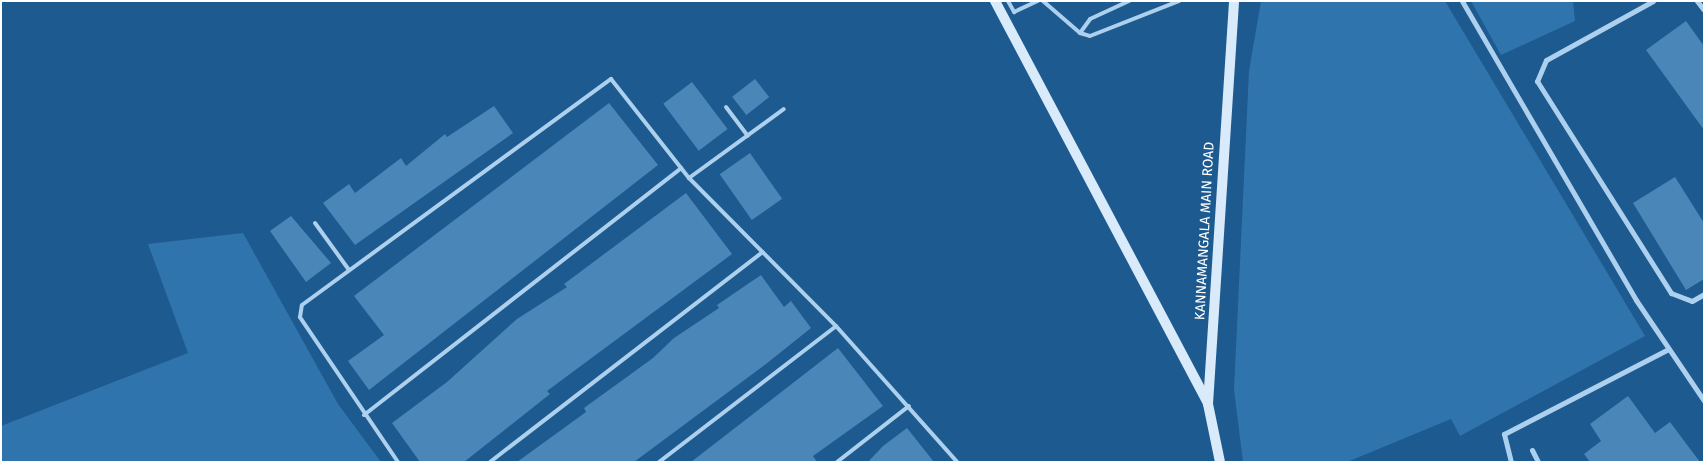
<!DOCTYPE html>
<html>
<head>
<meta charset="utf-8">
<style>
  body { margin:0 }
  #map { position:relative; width:1705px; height:463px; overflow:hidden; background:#1d5a8f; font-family:"Fira Sans",sans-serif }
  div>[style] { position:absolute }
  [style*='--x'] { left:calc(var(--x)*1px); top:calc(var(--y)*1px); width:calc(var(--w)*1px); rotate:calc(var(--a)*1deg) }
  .green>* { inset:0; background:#3074ad }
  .building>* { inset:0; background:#4a86b8; transform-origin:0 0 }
  .lane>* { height:4px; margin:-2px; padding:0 2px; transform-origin:2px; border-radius:2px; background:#acd0ed }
  .street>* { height:5px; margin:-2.5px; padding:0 2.5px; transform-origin:2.5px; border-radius:2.5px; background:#acd0ed }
  .secondary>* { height:10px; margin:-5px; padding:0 5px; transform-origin:5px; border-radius:5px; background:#d9eafa }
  span { translate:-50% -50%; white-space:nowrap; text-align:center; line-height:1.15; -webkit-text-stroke:4px #1d5a8f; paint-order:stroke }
  .street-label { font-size:14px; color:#fff }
  .frame { position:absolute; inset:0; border:2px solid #fff; pointer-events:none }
</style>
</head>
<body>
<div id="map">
  <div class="green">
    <i style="clip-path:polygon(1261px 1px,1445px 1px,1645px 336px,1460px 436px,1451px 419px,1347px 462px,1243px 462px,1234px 390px,1249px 71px)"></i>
    <i style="clip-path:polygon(1471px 1px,1573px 1px,1575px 21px,1501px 55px)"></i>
    <i style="clip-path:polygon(243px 233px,338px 404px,381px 462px,2px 462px,1px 426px,188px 353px,148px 244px)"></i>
  </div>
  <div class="building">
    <i style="clip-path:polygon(1686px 21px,1704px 46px,1704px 130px,1646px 50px)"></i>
    <i style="left:755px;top:79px;width:23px;height:29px;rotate:52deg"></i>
    <i style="left:692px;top:82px;width:59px;height:36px;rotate:53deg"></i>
    <i style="clip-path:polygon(609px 103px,658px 165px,369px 390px,348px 361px,384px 335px,354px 296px)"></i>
    <i style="clip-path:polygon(494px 106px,513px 133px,355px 245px,323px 203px,349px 184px,355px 193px,401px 158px,406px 166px,445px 134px,447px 137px)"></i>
    <i style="left:750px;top:153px;width:56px;height:37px;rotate:55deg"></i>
    <i style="clip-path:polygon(1675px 177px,1704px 223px,1704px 279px,1686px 290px,1633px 203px)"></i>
    <i style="clip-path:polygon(686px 193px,732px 254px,547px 391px,550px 394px,464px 462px,420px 462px,392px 423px,447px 382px,517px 319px,567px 287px,564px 284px)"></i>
    <i style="clip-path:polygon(291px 216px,331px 263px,306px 282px,270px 231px)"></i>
    <i style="clip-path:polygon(761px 275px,784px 307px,791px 301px,811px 328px,766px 364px,634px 462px,517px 462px,586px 412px,584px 408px,653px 358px,674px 338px,719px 308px,717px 305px)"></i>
    <i style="clip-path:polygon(838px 348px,883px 406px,813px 456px,817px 462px,691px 462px)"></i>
    <i style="clip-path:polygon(1628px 396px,1655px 433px,1670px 422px,1700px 462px,1590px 462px,1584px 454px,1601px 441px,1590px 424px)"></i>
    <i style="clip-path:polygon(907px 428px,934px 462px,868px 462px,883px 446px)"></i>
  </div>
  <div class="lane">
    <i style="--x:1008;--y:1;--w:13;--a:61"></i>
    <i style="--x:1014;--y:12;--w:26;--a:-25"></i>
    <i style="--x:1043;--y:1;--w:49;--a:40.9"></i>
    <i style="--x:1080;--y:33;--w:10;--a:17"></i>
    <i style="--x:1090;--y:36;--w:96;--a:-21.5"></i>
    <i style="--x:1080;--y:33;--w:17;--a:-54"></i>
    <i style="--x:1090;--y:19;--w:43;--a:-24.8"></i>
    <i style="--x:726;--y:107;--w:36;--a:53"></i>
    <i style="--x:689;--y:178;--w:117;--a:-36"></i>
    <i style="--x:315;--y:223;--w:58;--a:54.1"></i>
    <i style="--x:364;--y:415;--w:402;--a:-37.9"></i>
    <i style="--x:398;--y:462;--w:175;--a:-124.1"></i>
    <i style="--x:300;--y:317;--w:12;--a:-81"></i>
    <i style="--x:302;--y:305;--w:383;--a:-36.2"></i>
    <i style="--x:611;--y:79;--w:126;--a:51.8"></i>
    <i style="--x:689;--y:178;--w:209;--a:45.2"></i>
    <i style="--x:836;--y:326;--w:182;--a:48.3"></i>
    <i style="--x:490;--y:462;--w:344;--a:-37.6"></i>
    <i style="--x:659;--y:462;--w:223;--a:-37.5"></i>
    <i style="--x:837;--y:462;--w:91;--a:-37.9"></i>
  </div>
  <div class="street">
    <i style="--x:1462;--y:1;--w:346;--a:59.8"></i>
    <i style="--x:1636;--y:300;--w:122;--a:56"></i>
    <i style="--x:1653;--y:1;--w:122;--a:151.1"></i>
    <i style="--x:1546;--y:60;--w:23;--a:113"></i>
    <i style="--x:1537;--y:81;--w:251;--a:57.7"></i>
    <i style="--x:1671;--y:293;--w:22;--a:21"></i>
    <i style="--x:1692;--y:301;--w:14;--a:-30"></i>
    <i style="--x:1697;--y:1;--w:11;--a:52"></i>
    <i style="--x:1532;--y:450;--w:13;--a:63"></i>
    <i style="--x:1511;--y:462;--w:29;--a:-104"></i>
    <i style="--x:1504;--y:434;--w:183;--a:-27.3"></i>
  </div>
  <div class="secondary">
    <i style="--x:995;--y:1;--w:455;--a:62.1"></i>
    <i style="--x:1220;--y:462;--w:59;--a:-101.7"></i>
    <i style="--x:1208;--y:404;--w:404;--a:-86.3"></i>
  </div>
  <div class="street-label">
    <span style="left:1205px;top:231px;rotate:-87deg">KANNAMANGALA MAIN ROAD</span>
  </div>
  <div class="frame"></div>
</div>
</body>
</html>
